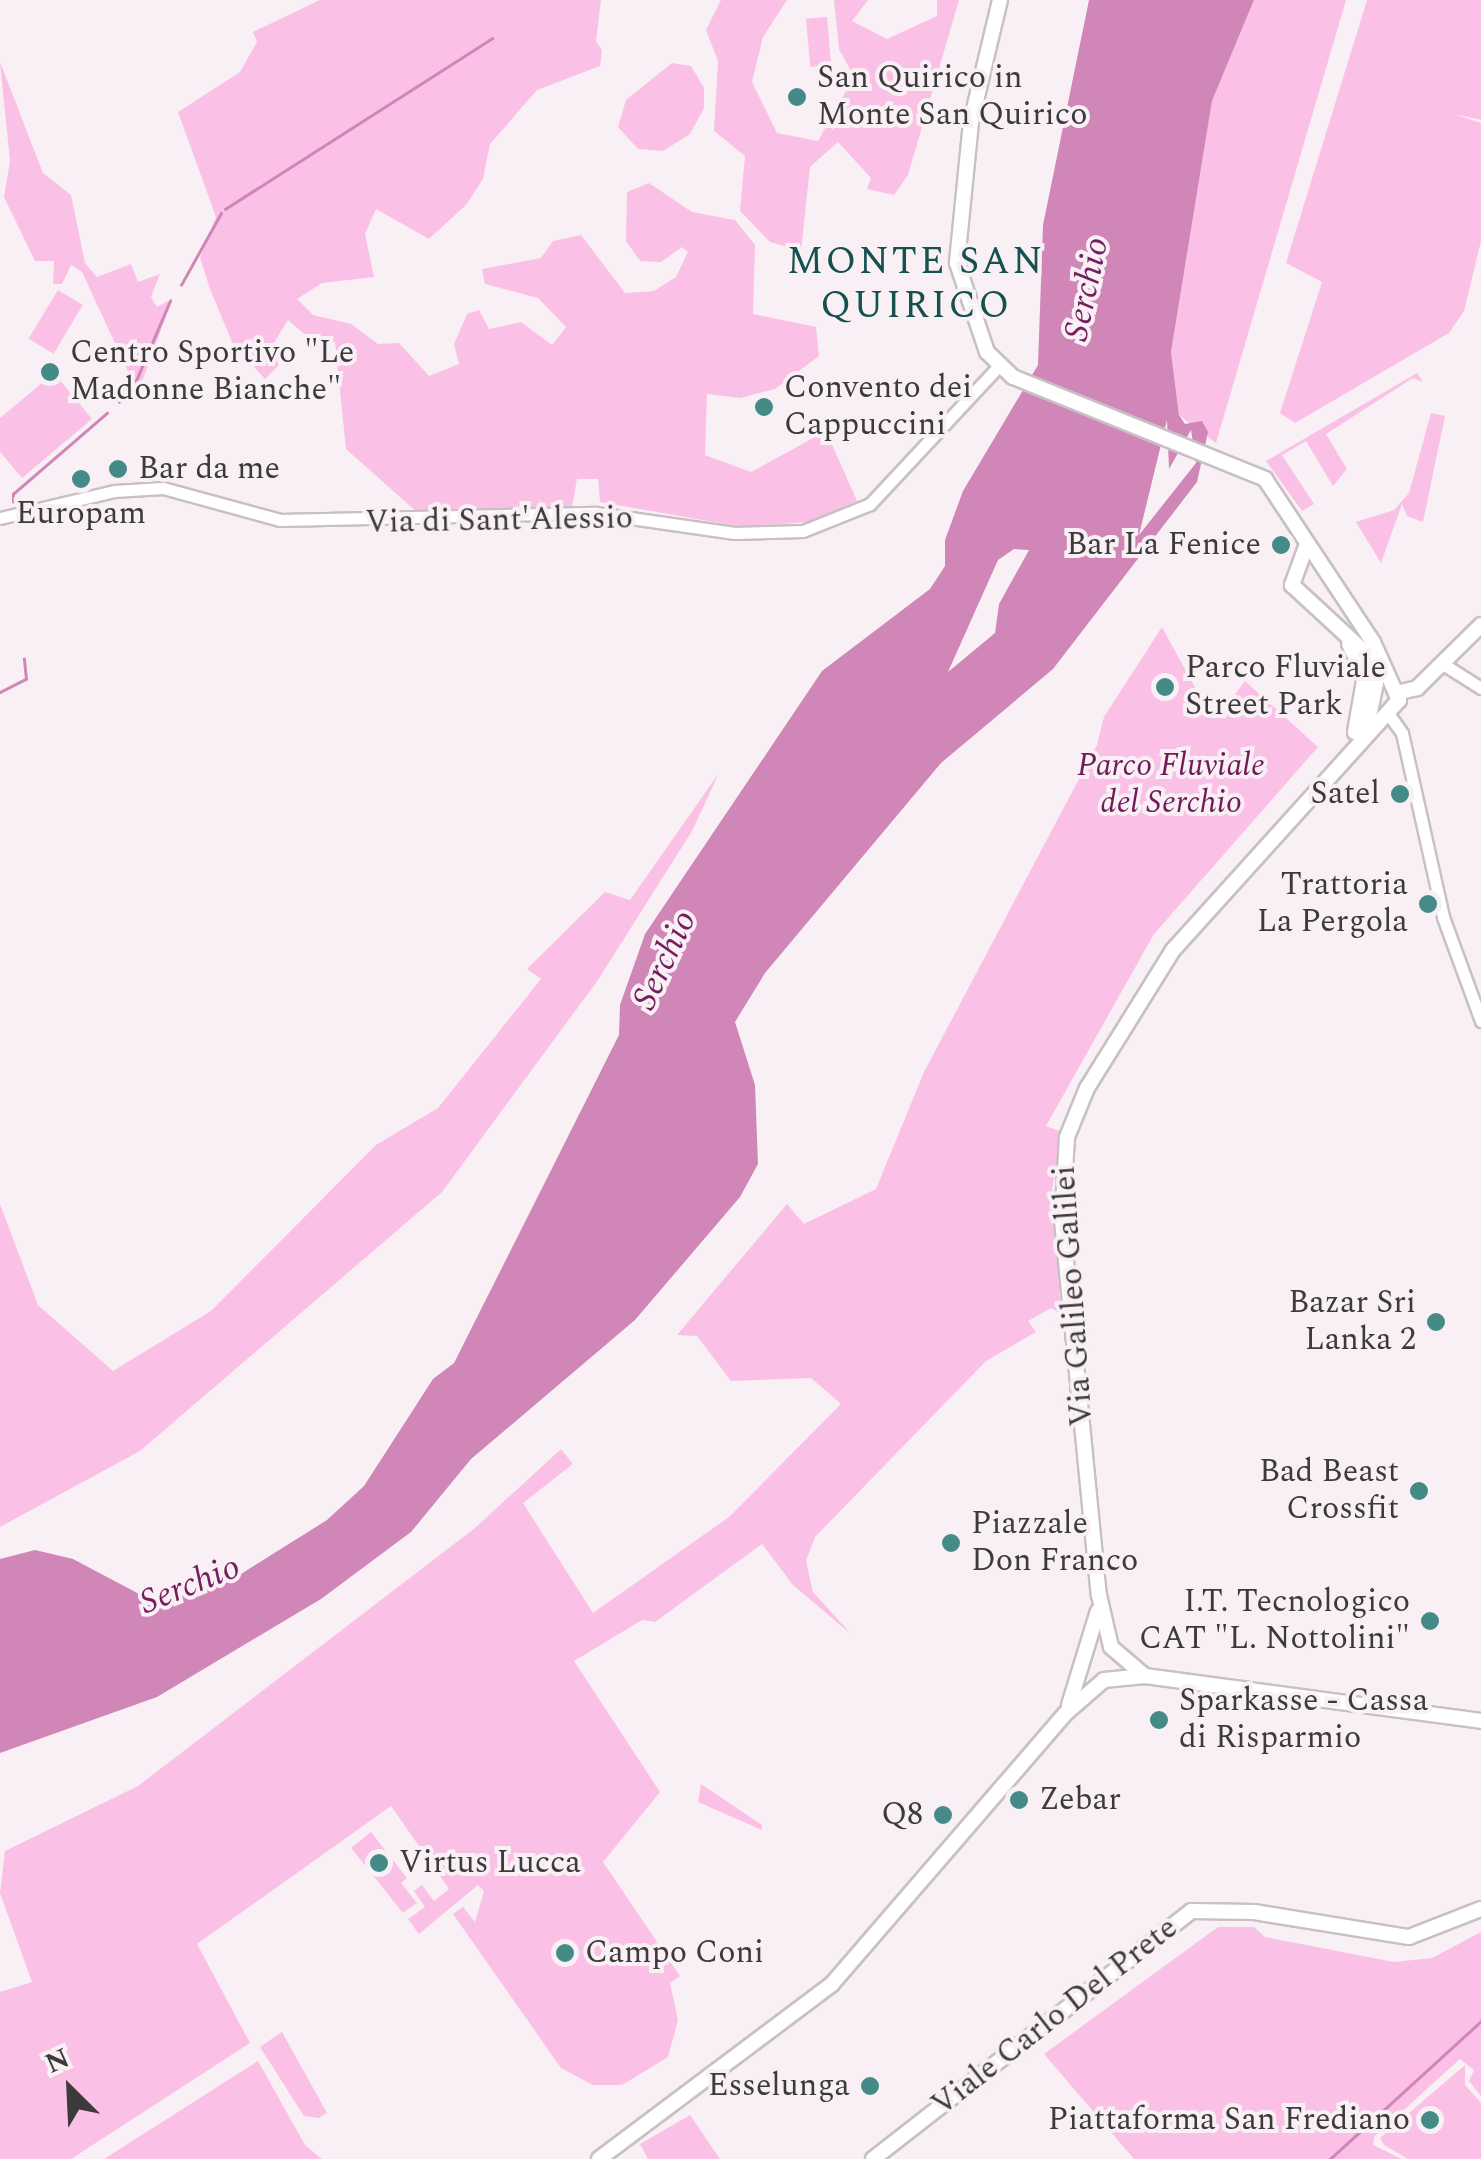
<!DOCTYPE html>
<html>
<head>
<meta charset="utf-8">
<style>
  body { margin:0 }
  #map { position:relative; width:1481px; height:2159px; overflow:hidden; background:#f8f0f5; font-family:Spectral,serif }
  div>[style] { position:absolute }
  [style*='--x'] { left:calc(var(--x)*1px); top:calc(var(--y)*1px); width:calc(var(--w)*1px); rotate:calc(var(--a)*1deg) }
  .green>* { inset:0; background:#fbc0e5; transform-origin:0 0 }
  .water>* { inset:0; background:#d086b7 }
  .stream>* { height:2.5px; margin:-1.25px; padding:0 1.25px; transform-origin:1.25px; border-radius:1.25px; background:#d086b7 }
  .roads { filter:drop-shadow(2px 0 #c8c0c5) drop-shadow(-2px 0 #c8c0c5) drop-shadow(0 2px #c8c0c5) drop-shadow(0 -2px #c8c0c5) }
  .minor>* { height:11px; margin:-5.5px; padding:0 5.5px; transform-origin:5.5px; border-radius:5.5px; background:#fff }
  .major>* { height:14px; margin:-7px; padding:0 7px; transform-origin:7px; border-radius:7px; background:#fff }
  .dots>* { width:28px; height:28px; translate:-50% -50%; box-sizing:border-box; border:5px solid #f8f0f5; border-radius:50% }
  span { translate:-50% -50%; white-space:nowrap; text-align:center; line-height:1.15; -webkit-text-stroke:8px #f8f0f5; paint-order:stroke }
  .poi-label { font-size:32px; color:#3d3a3b }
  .left { translate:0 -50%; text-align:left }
  .right { translate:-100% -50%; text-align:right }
  .street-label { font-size:32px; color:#3d3a3b }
  .park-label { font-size:32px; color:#711a5a; font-style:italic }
  .water-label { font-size:35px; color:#741e5d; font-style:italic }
  .quarter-label { font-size:38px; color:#15514f; letter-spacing:2.5px }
  .north { position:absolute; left:20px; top:2039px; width:100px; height:100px; -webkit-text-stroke:8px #f8f0f5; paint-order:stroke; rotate:336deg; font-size:28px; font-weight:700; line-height:40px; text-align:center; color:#3d3a3b }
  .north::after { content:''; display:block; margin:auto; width:35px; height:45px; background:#3d3a3b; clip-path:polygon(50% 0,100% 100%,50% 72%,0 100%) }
</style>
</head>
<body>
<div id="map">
  <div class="green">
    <i style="clip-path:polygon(320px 0,601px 0,596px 41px,602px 50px,600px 66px,537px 90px,490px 144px,483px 179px,466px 205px,429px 239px,376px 209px,365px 234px,374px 277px,322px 283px,297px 299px,313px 315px,351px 324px,378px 344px,399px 343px,429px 376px,459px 364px,454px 344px,467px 314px,479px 310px,489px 329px,521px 322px,552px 345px,566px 327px,538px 298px,485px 284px,482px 269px,541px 258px,553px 241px,581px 235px,625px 293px,654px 291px,676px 277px,688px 252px,682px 247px,661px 262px,640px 261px,626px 241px,627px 192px,649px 183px,692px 212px,735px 220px,755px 245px,753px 314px,816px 327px,819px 356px,775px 389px,740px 398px,707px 394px,705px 455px,751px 472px,826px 431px,857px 501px,809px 522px,742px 527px,600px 502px,598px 479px,577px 479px,571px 512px,418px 513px,346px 449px,335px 342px,310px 339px,288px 320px,271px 348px,279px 365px,265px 379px,232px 342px,210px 289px,200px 258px,216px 217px,178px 112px,240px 72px,257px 42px,253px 32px)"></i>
    <i style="clip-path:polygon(721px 0,787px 0,763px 37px,752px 82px,777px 133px,818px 141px,854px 77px,839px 49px,834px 0,868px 0,852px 21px,887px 39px,937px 16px,937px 0,959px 0,908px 175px,894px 195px,867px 189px,871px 178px,838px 142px,810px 167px,801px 251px,770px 242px,740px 211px,745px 156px,714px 131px,718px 61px,706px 30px)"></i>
    <i style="clip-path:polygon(1254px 0,1346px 0,1216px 443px,1179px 415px,1171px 352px,1212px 101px)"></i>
    <i style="clip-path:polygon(1367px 0,1481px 0,1481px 120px,1454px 114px,1481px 123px,1481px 241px,1464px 311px,1449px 333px,1295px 423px,1280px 413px,1322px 282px,1286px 263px)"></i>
    <i style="left:827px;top:17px;width:48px;height:21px;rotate:85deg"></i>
    <i style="clip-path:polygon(0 62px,43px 173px,71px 195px,85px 263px,97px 277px,131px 264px,138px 282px,160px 274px,151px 297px,157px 307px,168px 301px,167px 313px,138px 393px,82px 272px,71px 265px,62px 284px,53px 284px,54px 261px,35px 261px,4px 197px,10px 161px)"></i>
    <i style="clip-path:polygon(672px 63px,691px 66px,704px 88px,704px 108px,690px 134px,663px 151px,638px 149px,618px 127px,626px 100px)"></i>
    <i style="left:58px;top:290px;width:29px;height:57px;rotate:31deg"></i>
    <i style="clip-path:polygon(54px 373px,92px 419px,22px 478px,0 452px,0 418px)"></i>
    <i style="clip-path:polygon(1417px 373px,1423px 382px,1413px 378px,1326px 434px,1347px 469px,1333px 486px,1306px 441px,1282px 455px,1314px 504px,1302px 511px,1266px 461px)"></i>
    <i style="clip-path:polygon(1431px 413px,1445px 416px,1423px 522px,1407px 516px,1402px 504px,1381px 563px,1356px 522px,1394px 510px,1409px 493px)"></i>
    <i style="clip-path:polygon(1162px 627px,1199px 695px,1220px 715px,1245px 681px,1318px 747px,1154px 934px,1046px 1126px,1062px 1132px,1052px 1190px,1061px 1314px,1051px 1308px,1028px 1321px,1036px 1332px,986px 1361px,815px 1537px,806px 1561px,813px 1592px,852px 1635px,793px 1585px,762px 1544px,655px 1622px,642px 1620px,574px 1661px,660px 1792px,603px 1862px,680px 1976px,670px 1983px,678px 2020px,668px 2057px,622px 2085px,593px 2085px,561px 2068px,453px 1914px,463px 1907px,475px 1922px,484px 1891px,478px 1885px,419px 1934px,408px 1919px,425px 1907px,414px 1891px,422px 1885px,434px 1901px,449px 1889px,391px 1806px,197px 1944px,250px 2043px,71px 2159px,0 2159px,0 1992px,32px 1982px,0 1893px,5px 1851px,138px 1786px,475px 1528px,561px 1449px,573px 1464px,523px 1503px,593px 1613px,729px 1517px,841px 1404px,811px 1378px,731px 1381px,697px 1336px,677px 1335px,787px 1204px,804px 1224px,876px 1189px,924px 1072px,1097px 745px,1104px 717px)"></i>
    <i style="clip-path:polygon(719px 773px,692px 831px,598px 980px,442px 1192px,140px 1451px,0 1527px,0 1204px,38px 1305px,113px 1371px,211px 1311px,376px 1145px,438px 1108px,541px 979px,527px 969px,605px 892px,630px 900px)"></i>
    <i style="clip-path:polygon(701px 1784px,762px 1825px,762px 1830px,698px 1802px)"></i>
    <i style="clip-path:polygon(371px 1832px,407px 1878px,401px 1883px,417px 1903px,403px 1913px,351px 1848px)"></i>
    <i style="clip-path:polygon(1218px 1927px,1254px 1927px,1265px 1937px,1394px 1962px,1432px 1958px,1481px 1932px,1481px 2096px,1469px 2081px,1474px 2070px,1460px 2059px,1374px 2137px,1373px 2145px,1402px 2159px,1134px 2159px,1044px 2054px)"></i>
    <i style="clip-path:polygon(282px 2032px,327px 2113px,319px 2118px,304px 2116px,260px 2047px)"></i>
    <i style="clip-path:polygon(258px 2061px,305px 2145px,322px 2159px,104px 2159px)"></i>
    <i style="clip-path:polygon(1465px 2065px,1465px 2085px,1481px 2103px,1481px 2159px,1408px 2159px,1384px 2145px,1380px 2138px)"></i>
    <i style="clip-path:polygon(690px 2115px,720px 2159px,648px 2159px,640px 2144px)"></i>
  </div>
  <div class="water">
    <i style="clip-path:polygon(evenodd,1089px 0,1254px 0,1212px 101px,1171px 352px,1179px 415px,1185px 424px,1202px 421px,1208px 432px,1197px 482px,1053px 669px,941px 763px,765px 973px,735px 1022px,755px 1085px,758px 1164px,740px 1197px,635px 1320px,471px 1459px,411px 1532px,321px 1599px,157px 1697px,0 1753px,0 1559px,35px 1550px,73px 1559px,158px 1604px,241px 1574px,327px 1520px,364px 1486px,433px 1379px,454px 1363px,619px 1035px,620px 1005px,645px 934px,822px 671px,930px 589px,945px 566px,945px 540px,963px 491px,1038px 365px,1043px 225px,1089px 0,1167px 420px,1169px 469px,1191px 430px,1196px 463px,1139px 535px,1167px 420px,1089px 0,1014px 549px,1029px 550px,999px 604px,995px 633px,948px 672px,998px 560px,1014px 549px)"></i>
  </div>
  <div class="stream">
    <i style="--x:225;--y:209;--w:317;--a:-32.6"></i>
    <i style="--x:181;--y:285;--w:82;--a:-60.9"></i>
    <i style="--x:119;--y:402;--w:18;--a:-43"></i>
    <i style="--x:132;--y:390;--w:97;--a:-66.9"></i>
    <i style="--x:13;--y:502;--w:8;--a:-90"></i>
    <i style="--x:13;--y:494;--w:124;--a:-40.8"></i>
    <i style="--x:0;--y:692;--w:29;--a:-27"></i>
    <i style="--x:26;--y:679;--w:20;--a:-96"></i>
    <i style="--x:1330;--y:2159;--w:205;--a:-42.4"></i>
  </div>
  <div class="roads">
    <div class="minor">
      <i style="--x:0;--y:518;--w:117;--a:-13.3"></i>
      <i style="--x:114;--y:491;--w:49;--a:-3.5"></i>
      <i style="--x:163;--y:488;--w:121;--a:15.3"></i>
      <i style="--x:280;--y:520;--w:316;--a:-1.3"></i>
      <i style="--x:596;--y:513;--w:140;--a:8.2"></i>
      <i style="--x:735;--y:533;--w:68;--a:-1.7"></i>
      <i style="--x:803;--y:531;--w:72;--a:-21.9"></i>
      <i style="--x:870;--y:504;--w:186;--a:-47"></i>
      <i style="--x:1443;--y:664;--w:45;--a:32.3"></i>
      <i style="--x:1390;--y:716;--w:21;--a:55"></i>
      <i style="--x:1402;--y:733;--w:189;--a:77.4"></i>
      <i style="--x:1443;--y:917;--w:111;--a:69.9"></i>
    </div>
    <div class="major">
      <i style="--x:1000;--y:0;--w:125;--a:103.4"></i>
      <i style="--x:971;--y:122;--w:142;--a:95.7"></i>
      <i style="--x:957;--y:263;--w:94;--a:71.4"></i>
      <i style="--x:987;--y:352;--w:36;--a:44"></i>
      <i style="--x:1013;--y:377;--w:272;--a:22"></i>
      <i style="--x:1265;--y:479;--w:196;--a:56.5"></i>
      <i style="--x:1373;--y:642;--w:64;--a:65.9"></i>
      <i style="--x:1399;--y:700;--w:337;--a:132.1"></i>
      <i style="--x:1173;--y:950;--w:163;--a:121.9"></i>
      <i style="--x:1087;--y:1088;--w:53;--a:112.2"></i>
      <i style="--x:1067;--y:1137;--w:83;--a:93.4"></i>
      <i style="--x:1062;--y:1220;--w:377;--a:84.4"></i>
      <i style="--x:1099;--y:1595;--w:53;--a:77"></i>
      <i style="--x:1111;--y:1647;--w:45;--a:40.5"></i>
      <i style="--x:1307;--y:544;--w:44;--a:110.1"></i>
      <i style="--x:1292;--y:585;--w:106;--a:42.7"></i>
      <i style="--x:1370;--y:657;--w:27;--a:77"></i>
      <i style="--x:1376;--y:683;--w:44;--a:101.8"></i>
      <i style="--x:1349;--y:644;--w:35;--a:63"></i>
      <i style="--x:1365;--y:675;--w:58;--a:100"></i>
      <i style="--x:1396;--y:693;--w:22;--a:-13"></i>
      <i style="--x:1417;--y:688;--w:90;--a:-44.5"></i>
      <i style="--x:1069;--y:1705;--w:98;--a:-72.9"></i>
      <i style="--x:599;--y:2159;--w:291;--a:-36.9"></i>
      <i style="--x:832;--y:1984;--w:358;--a:-49.2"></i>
      <i style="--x:1066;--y:1713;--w:50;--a:-41"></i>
      <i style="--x:1104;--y:1680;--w:41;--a:-5.6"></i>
      <i style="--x:1145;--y:1676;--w:339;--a:7.6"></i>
      <i style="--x:873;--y:2159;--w:403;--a:-37.9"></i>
      <i style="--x:1191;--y:1911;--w:63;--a:0.9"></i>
      <i style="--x:1254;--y:1912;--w:157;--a:9.2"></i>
      <i style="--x:1409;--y:1937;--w:77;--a:-21.3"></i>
    </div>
  </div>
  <div class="dots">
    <i style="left:797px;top:97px;background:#448b87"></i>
    <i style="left:50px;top:372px;background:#448b87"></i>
    <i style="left:764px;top:407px;background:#448b87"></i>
    <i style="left:118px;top:469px;background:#448b87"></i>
    <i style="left:81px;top:479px;background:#448b87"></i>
    <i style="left:1281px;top:545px;background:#448b87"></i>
    <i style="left:1165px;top:687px;background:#448b87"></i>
    <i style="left:1400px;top:794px;background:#448b87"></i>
    <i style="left:1428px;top:904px;background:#448b87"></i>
    <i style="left:1436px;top:1322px;background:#448b87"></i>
    <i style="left:1419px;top:1491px;background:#448b87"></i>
    <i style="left:951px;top:1543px;background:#448b87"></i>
    <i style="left:1430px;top:1621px;background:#448b87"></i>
    <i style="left:1159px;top:1720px;background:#448b87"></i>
    <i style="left:1019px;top:1800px;background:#448b87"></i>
    <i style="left:943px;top:1815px;background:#448b87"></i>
    <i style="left:379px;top:1863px;background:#448b87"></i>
    <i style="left:565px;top:1953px;background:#448b87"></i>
    <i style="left:870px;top:2086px;background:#448b87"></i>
    <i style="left:1430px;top:2120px;background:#448b87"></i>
  </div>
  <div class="poi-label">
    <span class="left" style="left:817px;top:97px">San Quirico in<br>Monte San Quirico</span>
    <span class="left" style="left:70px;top:372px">Centro Sportivo "Le<br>Madonne Bianche"</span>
    <span class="left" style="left:784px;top:407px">Convento dei<br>Cappuccini</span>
    <span class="left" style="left:138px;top:469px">Bar da me</span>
    <span style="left:81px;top:514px">Europam</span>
    <span class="right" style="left:1261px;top:545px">Bar La Fenice</span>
    <span class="left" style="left:1185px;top:687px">Parco Fluviale<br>Street Park</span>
    <span class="right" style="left:1380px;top:794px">Satel</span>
    <span class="right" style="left:1408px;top:904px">Trattoria<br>La Pergola</span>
    <span class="right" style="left:1416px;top:1322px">Bazar Sri<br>Lanka 2</span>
    <span class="right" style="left:1399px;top:1491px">Bad Beast<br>Crossfit</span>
    <span class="left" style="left:971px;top:1543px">Piazzale<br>Don Franco</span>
    <span class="right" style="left:1410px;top:1621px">I.T. Tecnologico<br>CAT "L. Nottolini"</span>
    <span class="left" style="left:1179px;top:1720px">Sparkasse - Cassa<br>di Risparmio</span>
    <span class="left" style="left:1039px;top:1800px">Zebar</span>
    <span class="right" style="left:923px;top:1815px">Q8</span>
    <span class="left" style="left:399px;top:1863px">Virtus Lucca</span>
    <span class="left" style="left:585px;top:1953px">Campo Coni</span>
    <span class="right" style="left:850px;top:2086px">Esselunga</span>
    <span class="right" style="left:1410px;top:2120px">Piattaforma San Frediano</span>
  </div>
  <div class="street-label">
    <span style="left:499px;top:521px;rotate:-1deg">Via di Sant'Alessio</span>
    <span style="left:1074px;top:1296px;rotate:-94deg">Via Galileo Galilei</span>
    <span style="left:1055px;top:2017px;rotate:-38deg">Viale Carlo Del Prete</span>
  </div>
  <div class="park-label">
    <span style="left:1171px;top:785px">Parco Fluviale<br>del Serchio</span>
  </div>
  <div class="water-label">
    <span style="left:1087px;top:289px;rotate:-78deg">Serchio</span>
    <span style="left:665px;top:960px;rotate:-65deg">Serchio</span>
    <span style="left:190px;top:1585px;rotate:-22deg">Serchio</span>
  </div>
  <div class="quarter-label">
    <span style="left:916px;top:285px">MONTE SAN<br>QUIRICO</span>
  </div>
  <div class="north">N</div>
</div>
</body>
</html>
